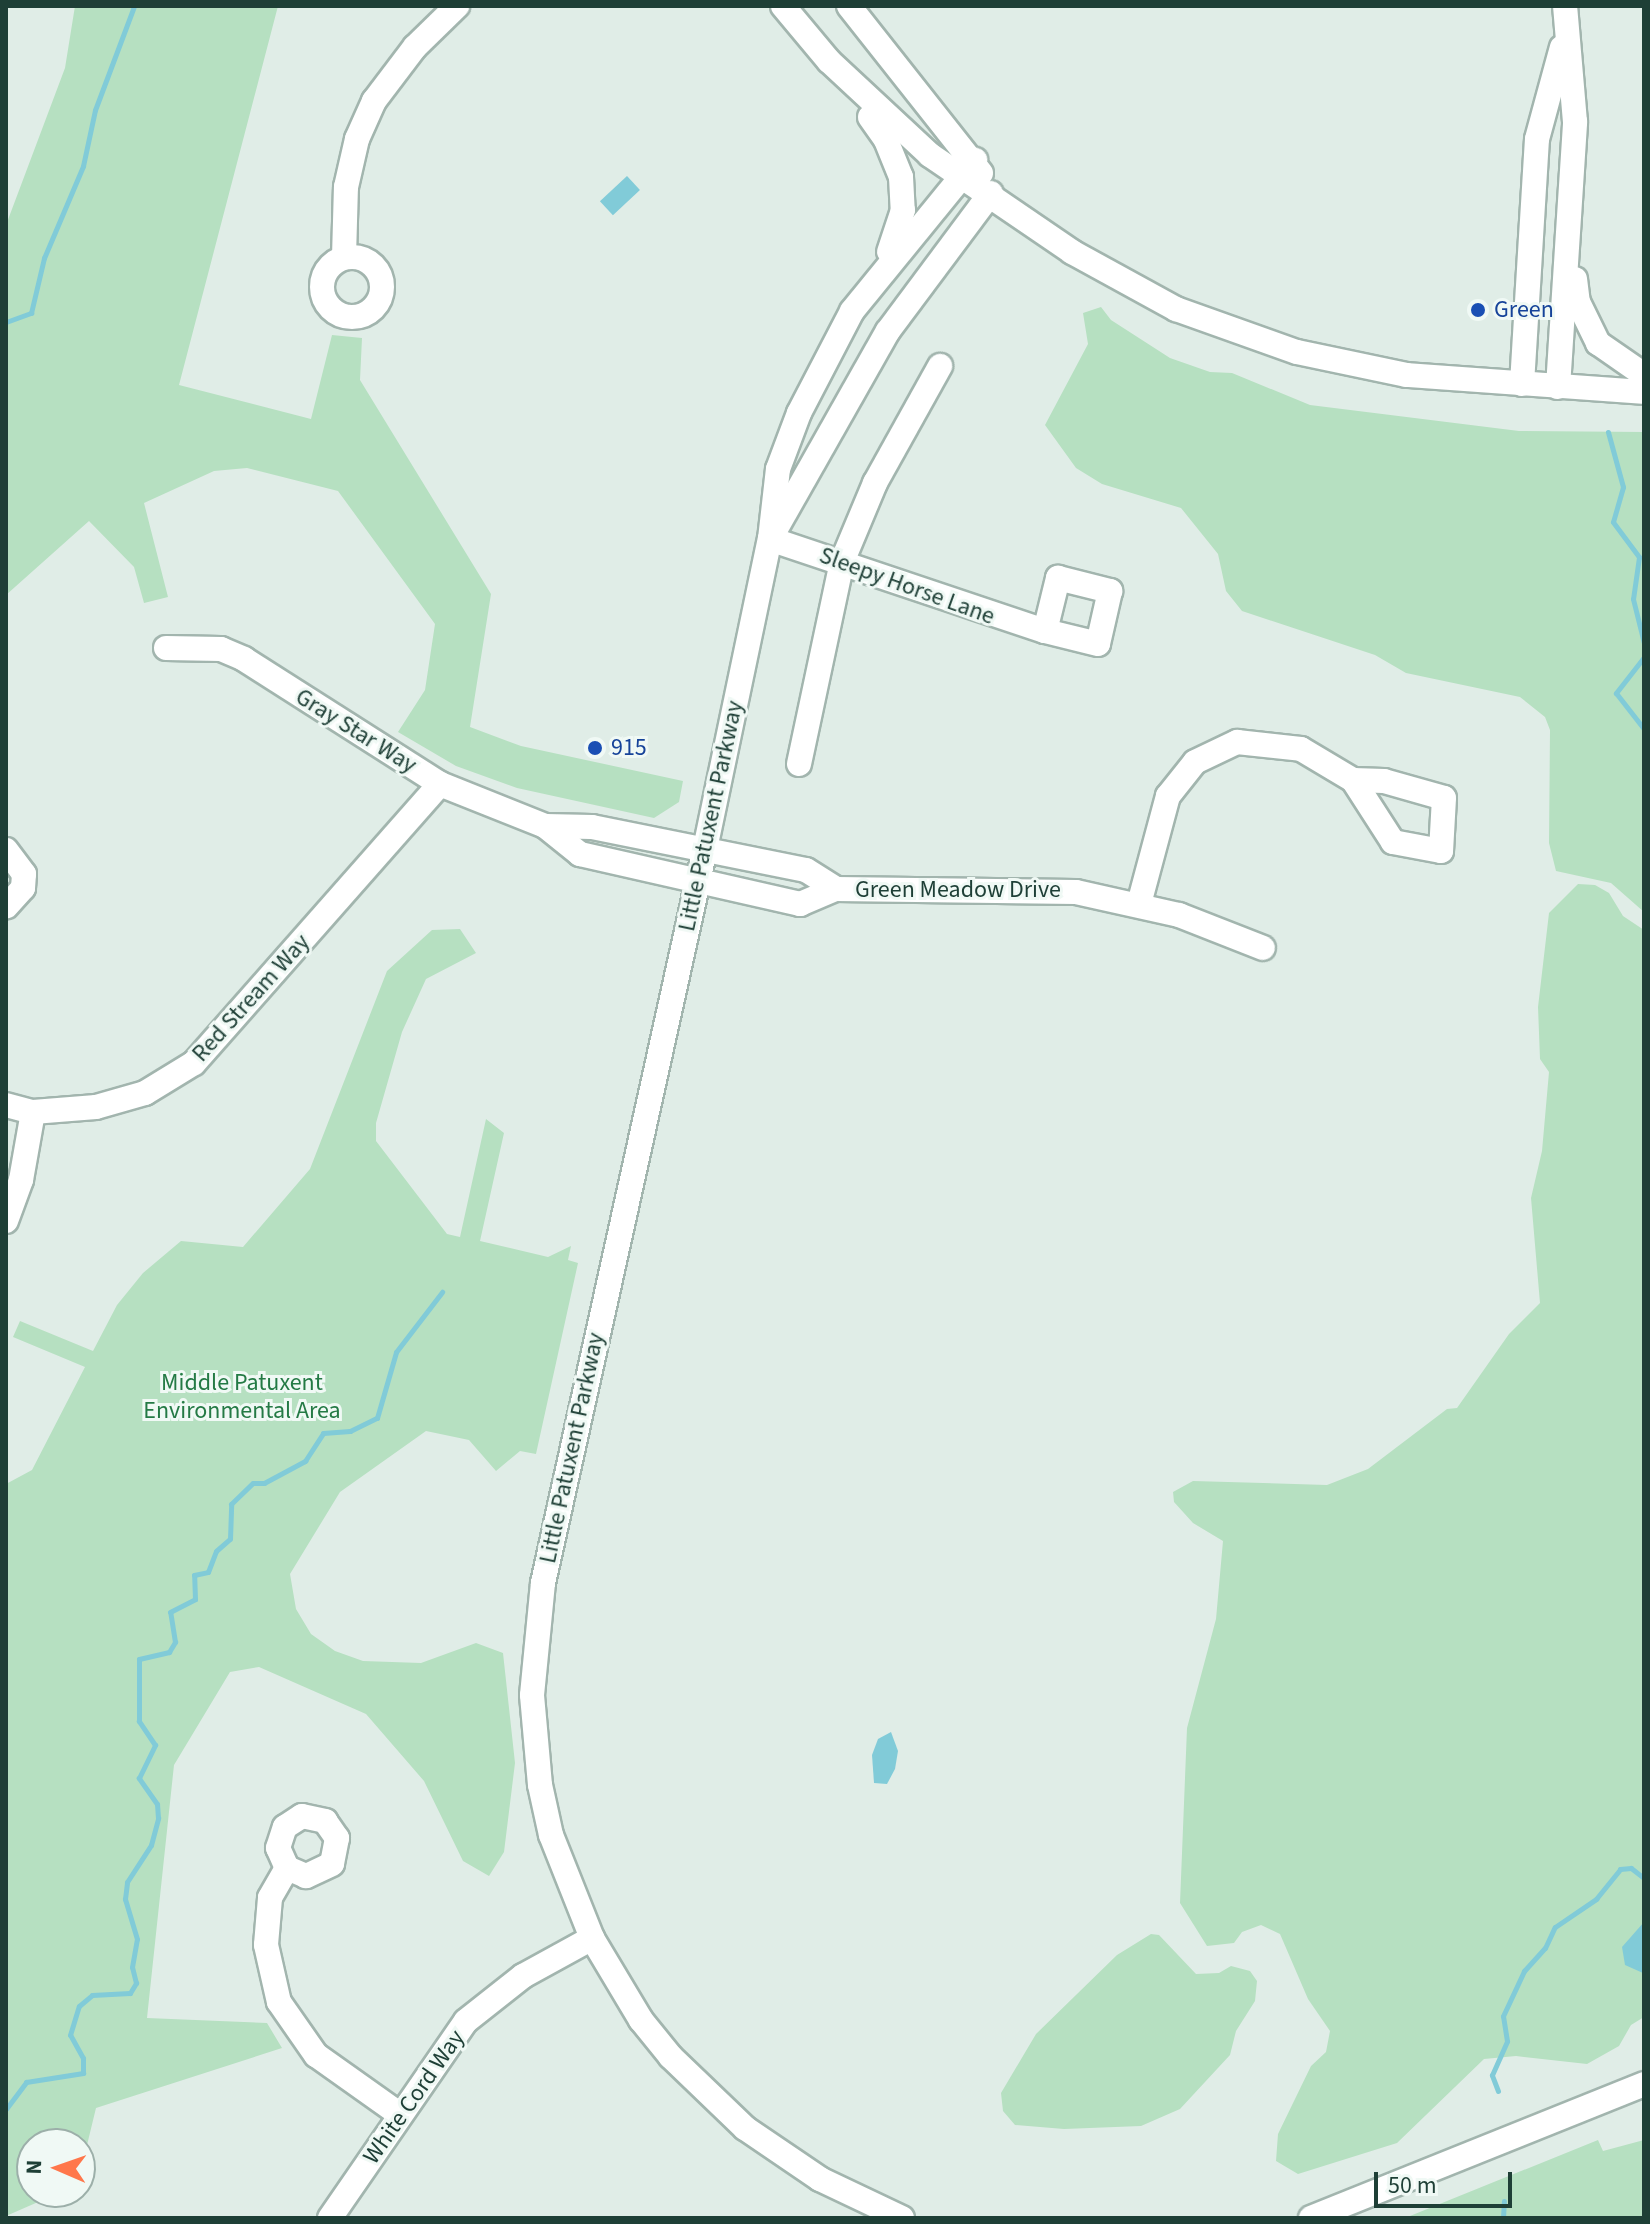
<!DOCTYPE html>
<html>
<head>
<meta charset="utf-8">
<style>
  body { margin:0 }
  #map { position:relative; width:1650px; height:2224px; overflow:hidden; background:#e0ede7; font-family:"Source Sans 3",sans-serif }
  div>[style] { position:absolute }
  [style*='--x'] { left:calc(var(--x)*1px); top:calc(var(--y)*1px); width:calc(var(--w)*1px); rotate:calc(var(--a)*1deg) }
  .green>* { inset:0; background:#b6e0c1 }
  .water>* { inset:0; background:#81cbd8; transform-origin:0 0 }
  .stream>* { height:5px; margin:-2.5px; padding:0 2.5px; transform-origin:2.5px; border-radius:2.5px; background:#81cbd8 }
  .roads { filter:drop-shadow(2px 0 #a2b5ae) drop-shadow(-2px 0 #a2b5ae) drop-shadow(0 2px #a2b5ae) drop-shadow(0 -2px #a2b5ae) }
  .minor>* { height:24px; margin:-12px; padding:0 12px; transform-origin:12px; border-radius:12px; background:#fff }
  .minor>.ring { margin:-12px; padding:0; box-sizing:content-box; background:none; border:24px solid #fff; border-radius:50% }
  .dots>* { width:22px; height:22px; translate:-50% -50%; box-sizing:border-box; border:4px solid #f0f9f5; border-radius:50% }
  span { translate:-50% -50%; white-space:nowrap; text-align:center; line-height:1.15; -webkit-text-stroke:6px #f0f9f5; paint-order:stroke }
  .transit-label { font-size:24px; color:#164399 }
  .left { translate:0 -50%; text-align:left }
  .street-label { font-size:24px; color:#1e3f36 }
  .park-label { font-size:24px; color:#247a45 }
  .frame { position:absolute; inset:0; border:8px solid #1e3f36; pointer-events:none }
  .north { position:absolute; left:16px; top:2128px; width:80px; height:80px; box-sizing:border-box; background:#f0f9f5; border:2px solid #9cafa9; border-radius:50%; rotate:272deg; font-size:22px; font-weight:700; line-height:32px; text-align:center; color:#1e3f36 }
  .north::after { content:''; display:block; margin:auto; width:28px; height:36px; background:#ff774b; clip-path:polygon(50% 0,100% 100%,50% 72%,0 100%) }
  .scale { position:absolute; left:1374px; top:2172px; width:138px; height:36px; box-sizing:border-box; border:4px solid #1e3f36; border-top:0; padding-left:10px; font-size:24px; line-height:28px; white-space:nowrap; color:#1e3f36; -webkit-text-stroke:6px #f0f9f5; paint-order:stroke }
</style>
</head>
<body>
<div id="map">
  <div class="green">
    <i style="clip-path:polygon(75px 6px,278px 6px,179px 385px,311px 419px,332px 335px,362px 338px,360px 380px,491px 594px,470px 727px,521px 746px,683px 781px,679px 802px,654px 818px,517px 788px,456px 766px,398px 732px,425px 690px,435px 624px,338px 491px,247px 468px,214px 471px,144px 503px,168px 597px,144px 603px,134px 567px,89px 521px,6px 595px,6px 225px,65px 68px)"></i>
    <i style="clip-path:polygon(1101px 307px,1111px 320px,1170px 358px,1210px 372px,1232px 373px,1310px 405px,1519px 431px,1644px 432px,1644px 912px,1611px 883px,1556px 871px,1549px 843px,1550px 730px,1545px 717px,1520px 697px,1406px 673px,1375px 655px,1242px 611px,1226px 591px,1218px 554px,1181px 508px,1102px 484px,1076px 468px,1045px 425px,1088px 344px,1083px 313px)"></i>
    <i style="clip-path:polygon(1578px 884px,1595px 885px,1609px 893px,1623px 916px,1644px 930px,1644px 2017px,1631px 2025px,1619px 2046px,1587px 2064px,1516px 2056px,1484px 2059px,1397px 2143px,1298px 2174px,1276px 2161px,1278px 2134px,1311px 2066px,1326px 2052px,1330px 2031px,1308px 1999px,1280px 1934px,1261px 1925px,1242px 1932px,1234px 1943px,1207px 1946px,1180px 1903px,1187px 1728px,1216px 1619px,1223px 1541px,1193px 1523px,1174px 1502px,1173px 1492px,1193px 1481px,1327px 1485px,1368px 1469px,1447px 1409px,1457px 1408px,1509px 1334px,1540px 1303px,1531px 1198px,1542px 1151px,1549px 1072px,1540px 1059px,1538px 1007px,1549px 913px)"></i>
    <i style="clip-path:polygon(460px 929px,476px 953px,426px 979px,402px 1032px,376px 1123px,376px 1141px,447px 1234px,460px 1237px,486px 1119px,504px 1133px,480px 1241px,548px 1257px,571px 1246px,568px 1260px,578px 1263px,536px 1454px,520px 1451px,496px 1471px,469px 1440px,426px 1431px,340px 1492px,290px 1574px,296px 1609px,311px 1634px,335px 1651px,363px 1661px,421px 1663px,476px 1643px,503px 1653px,515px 1763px,504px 1852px,489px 1876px,463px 1861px,424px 1781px,366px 1714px,259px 1667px,230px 1672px,174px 1765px,147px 2018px,267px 2023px,282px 2048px,96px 2108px,80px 2174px,80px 2144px,32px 2144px,32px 2192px,61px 2192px,6px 2216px,6px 1484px,32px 1470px,85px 1367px,13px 1337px,20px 1321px,93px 1351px,117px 1305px,143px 1273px,181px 1241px,243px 1247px,310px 1169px,387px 971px,432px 930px)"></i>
    <i style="clip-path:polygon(1151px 1934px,1159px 1935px,1196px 1974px,1219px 1973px,1231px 1966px,1250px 1971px,1257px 1981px,1255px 2001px,1236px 2031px,1230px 2055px,1180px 2109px,1141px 2126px,1064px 2129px,1015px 2125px,1003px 2111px,1001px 2093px,1036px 2034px,1117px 1955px)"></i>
    <i style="clip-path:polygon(1598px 2140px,1603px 2151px,1644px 2140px,1644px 2218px,1405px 2218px)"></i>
  </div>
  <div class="water">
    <i style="left:627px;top:176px;width:19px;height:37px;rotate:47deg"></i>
    <i style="clip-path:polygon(891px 1732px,898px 1751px,895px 1769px,887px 1784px,874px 1783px,872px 1755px,878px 1739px)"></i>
    <i style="clip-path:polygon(1644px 1922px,1644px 1973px,1643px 1973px,1625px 1965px,1622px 1947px)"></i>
  </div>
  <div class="stream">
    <i style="--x:6;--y:322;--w:27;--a:-20"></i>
    <i style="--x:31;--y:313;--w:57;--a:-76.7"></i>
    <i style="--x:44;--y:258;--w:100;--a:-67"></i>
    <i style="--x:83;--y:166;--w:57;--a:-77.9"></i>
    <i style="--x:95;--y:110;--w:111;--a:-69.4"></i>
    <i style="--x:1608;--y:432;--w:57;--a:74.7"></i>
    <i style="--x:1623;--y:487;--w:36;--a:106"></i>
    <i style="--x:1613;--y:522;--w:44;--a:53.4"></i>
    <i style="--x:1639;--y:557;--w:42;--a:98.1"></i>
    <i style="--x:1633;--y:599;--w:45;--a:76"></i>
    <i style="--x:1644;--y:657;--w:46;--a:127.9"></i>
    <i style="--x:1616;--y:693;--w:46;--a:52.1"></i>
    <i style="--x:1498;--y:2091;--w:17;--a:-111"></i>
    <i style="--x:1492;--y:2075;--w:37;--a:-66"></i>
    <i style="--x:1507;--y:2041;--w:25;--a:-99"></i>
    <i style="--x:1503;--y:2016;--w:50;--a:-65"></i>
    <i style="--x:1524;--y:1971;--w:31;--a:-48"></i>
    <i style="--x:1545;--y:1948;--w:23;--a:-65"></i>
    <i style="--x:1555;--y:1927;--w:50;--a:-34.3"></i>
    <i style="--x:1596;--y:1899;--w:38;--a:-51"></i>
    <i style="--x:1620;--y:1869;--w:11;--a:-5"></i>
    <i style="--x:1631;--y:1868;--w:16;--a:38"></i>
    <i style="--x:6;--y:2109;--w:34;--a:-53"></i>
    <i style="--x:26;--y:2082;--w:58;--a:-9"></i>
    <i style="--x:83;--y:2073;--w:15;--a:-90"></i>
    <i style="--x:83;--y:2058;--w:26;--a:-119"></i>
    <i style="--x:70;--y:2035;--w:30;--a:-73"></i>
    <i style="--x:79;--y:2006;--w:17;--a:-40"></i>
    <i style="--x:92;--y:1995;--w:38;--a:-3"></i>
    <i style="--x:130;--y:1993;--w:12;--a:-59"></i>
    <i style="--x:136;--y:1983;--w:16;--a:-104"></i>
    <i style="--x:132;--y:1967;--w:28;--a:-80"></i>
    <i style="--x:137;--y:1939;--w:42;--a:-106.7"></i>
    <i style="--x:125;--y:1899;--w:17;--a:-83"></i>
    <i style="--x:127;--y:1882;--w:44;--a:-57"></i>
    <i style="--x:151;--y:1845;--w:28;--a:-75"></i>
    <i style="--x:158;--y:1818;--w:14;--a:-94"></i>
    <i style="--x:157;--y:1804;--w:32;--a:-125"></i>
    <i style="--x:139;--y:1778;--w:37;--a:-64"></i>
    <i style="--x:155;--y:1745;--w:29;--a:-124"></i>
    <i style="--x:139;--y:1721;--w:62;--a:-90"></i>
    <i style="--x:139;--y:1659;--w:31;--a:-13"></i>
    <i style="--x:169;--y:1652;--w:12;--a:-59"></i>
    <i style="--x:175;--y:1642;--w:30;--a:-99"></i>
    <i style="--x:170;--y:1612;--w:28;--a:-27"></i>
    <i style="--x:195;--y:1599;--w:24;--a:-92"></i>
    <i style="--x:194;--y:1575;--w:14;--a:-12"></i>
    <i style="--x:208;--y:1572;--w:22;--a:-69"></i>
    <i style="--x:216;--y:1551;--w:18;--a:-41"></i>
    <i style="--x:230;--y:1539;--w:35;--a:-88"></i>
    <i style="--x:231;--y:1504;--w:30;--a:-44"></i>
    <i style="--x:253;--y:1483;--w:11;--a:0"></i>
    <i style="--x:264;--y:1483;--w:47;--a:-28.2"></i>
    <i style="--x:305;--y:1461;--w:33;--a:-57"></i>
    <i style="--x:323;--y:1433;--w:27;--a:-4"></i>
    <i style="--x:350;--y:1431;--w:30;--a:-26"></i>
    <i style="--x:377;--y:1418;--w:69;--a:-73.9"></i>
    <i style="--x:396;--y:1352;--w:76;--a:-52.5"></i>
    <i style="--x:1503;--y:2218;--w:17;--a:-87"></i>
  </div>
  <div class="roads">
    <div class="minor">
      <i style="--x:783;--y:6;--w:72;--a:50.1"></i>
      <i style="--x:829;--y:61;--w:138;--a:42.9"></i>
      <i style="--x:930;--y:155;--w:172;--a:34.3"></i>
      <i style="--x:1072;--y:252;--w:119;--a:28.7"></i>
      <i style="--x:1176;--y:309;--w:128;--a:19.6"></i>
      <i style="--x:1297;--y:352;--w:112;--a:11.8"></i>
      <i style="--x:1407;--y:375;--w:238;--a:4.1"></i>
      <i style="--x:849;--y:6;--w:213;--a:51.7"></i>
      <i style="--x:870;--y:117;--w:28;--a:55"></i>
      <i style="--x:886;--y:140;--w:40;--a:68"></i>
      <i style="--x:901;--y:177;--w:33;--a:87"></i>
      <i style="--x:903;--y:210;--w:44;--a:108.4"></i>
      <i class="ring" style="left:322px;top:257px;width:36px;height:36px"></i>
      <i style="--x:344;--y:257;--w:70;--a:-88.4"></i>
      <i style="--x:346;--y:187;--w:49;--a:-77.1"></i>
      <i style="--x:357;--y:139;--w:42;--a:-65.9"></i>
      <i style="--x:374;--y:101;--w:68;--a:-52.8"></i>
      <i style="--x:415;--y:47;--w:59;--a:-44.3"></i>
      <i style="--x:1575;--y:279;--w:23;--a:83"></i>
      <i style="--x:1578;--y:302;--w:46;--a:64"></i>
      <i style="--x:1598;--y:343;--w:56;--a:34.8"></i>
      <i style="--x:1522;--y:384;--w:245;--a:-86.5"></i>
      <i style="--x:1537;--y:139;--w:95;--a:-74.8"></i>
      <i style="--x:1558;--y:387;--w:266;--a:-86.3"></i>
      <i style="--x:1575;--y:122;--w:116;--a:-94.9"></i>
      <i style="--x:773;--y:534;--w:233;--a:-60.5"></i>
      <i style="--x:888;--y:331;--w:172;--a:-53.3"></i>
      <i style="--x:770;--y:539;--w:290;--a:18.5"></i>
      <i style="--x:1045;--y:631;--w:55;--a:-76.2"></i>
      <i style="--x:1058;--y:578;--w:54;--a:14"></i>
      <i style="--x:1110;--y:591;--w:54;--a:102.8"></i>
      <i style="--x:1098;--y:644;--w:55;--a:-166.2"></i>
      <i style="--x:166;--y:648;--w:55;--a:1"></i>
      <i style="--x:221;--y:649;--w:25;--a:23"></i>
      <i style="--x:244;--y:659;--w:232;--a:32.5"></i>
      <i style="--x:440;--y:784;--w:113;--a:21.8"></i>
      <i style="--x:545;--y:826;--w:45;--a:38.7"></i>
      <i style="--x:580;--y:854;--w:226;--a:12.8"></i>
      <i style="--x:800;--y:904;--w:39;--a:-23"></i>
      <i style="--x:836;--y:889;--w:240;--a:0.7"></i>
      <i style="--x:1076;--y:892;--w:106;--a:12.6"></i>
      <i style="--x:1179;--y:915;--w:90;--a:21.4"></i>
      <i style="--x:799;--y:764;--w:207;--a:-78"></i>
      <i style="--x:842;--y:562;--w:86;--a:-67.3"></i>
      <i style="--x:875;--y:483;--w:134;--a:-60.9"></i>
      <i style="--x:545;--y:826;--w:47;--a:1.2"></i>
      <i style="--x:592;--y:827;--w:218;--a:11.4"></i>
      <i style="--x:806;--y:870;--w:36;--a:32"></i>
      <i style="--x:6;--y:850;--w:30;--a:53"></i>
      <i style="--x:24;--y:874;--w:14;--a:94"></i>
      <i style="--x:23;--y:888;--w:25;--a:132"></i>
      <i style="--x:1139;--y:904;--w:112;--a:-75"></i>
      <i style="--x:1168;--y:796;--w:43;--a:-51.5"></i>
      <i style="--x:1195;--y:762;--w:47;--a:-25.5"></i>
      <i style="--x:1237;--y:742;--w:64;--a:6.2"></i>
      <i style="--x:1301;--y:749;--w:61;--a:30.8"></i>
      <i style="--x:1353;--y:780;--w:31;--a:2"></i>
      <i style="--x:1384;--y:781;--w:62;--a:15.8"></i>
      <i style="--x:1444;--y:798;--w:53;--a:93.2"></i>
      <i style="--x:1441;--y:851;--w:49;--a:-169.4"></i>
      <i style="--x:1393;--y:842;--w:74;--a:-122.8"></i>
      <i style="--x:6;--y:1105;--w:28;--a:15"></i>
      <i style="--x:33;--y:1112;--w:63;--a:-4.5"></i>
      <i style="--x:96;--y:1107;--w:51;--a:-15.9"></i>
      <i style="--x:145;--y:1093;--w:57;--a:-31.5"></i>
      <i style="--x:194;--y:1063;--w:372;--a:-48.6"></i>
      <i style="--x:6;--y:1221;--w:44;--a:-69.9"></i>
      <i style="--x:21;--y:1180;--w:69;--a:-80"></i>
      <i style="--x:287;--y:1868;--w:22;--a:-114"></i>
      <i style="--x:278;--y:1848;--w:22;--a:-72"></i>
      <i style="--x:285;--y:1827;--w:20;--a:-33"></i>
      <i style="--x:302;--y:1816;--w:24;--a:12"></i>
      <i style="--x:325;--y:1821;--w:21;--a:55"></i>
      <i style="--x:337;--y:1838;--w:26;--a:101"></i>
      <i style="--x:332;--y:1864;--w:29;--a:155"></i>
      <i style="--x:306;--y:1876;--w:21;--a:-157"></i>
      <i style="--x:287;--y:1868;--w:34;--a:120"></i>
      <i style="--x:270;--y:1898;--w:47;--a:94.9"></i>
      <i style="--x:266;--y:1945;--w:58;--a:77.2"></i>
      <i style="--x:279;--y:2002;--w:65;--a:55.1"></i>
      <i style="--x:316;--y:2055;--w:102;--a:35.4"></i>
      <i style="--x:330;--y:2218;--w:239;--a:-55.4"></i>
      <i style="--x:466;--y:2021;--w:73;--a:-38.3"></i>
      <i style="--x:523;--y:1976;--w:79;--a:-28.8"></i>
      <i style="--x:902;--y:2218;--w:91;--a:-154.6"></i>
      <i style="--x:820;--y:2179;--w:91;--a:-145.8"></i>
      <i style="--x:745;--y:2128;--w:103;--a:-136.2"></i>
      <i style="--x:671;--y:2057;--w:48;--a:-129"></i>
      <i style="--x:641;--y:2020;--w:96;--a:-120.9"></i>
      <i style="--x:592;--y:1938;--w:111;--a:-111.7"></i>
      <i style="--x:551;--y:1835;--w:51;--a:-102.4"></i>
      <i style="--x:540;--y:1785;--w:90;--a:-95.1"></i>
      <i style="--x:532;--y:1695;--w:113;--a:-84.4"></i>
      <i style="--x:543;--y:1583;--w:752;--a:-77.55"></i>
      <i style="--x:705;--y:849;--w:317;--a:-78.2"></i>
      <i style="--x:770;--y:539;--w:70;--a:-83.5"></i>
      <i style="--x:778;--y:469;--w:60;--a:-69.4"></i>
      <i style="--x:799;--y:413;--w:115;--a:-62.5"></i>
      <i style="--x:852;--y:311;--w:195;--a:-50.8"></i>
      <i style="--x:1311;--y:2218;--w:359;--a:-21.9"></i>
    </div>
  </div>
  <div class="dots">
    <i style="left:1478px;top:310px;background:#1a4fb4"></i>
    <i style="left:595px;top:748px;background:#1a4fb4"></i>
  </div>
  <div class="transit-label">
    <span class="left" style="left:1494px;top:310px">Green</span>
    <span class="left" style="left:611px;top:748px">915</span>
  </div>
  <div class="street-label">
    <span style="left:907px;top:586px;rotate:20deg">Sleepy Horse Lane</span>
    <span style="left:356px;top:731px;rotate:32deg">Gray Star Way</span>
    <span style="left:711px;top:816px;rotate:-78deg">Little Patuxent Parkway</span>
    <span style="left:958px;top:890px">Green Meadow Drive</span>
    <span style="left:251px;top:998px;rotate:-48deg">Red Stream Way</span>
    <span style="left:572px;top:1448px;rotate:-78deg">Little Patuxent Parkway</span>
    <span style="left:414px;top:2097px;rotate:-55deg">White Cord Way</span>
  </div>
  <div class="park-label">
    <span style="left:242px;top:1397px">Middle Patuxent<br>Environmental Area</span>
  </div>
  <div class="frame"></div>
  <div class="north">N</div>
  <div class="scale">50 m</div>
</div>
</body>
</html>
